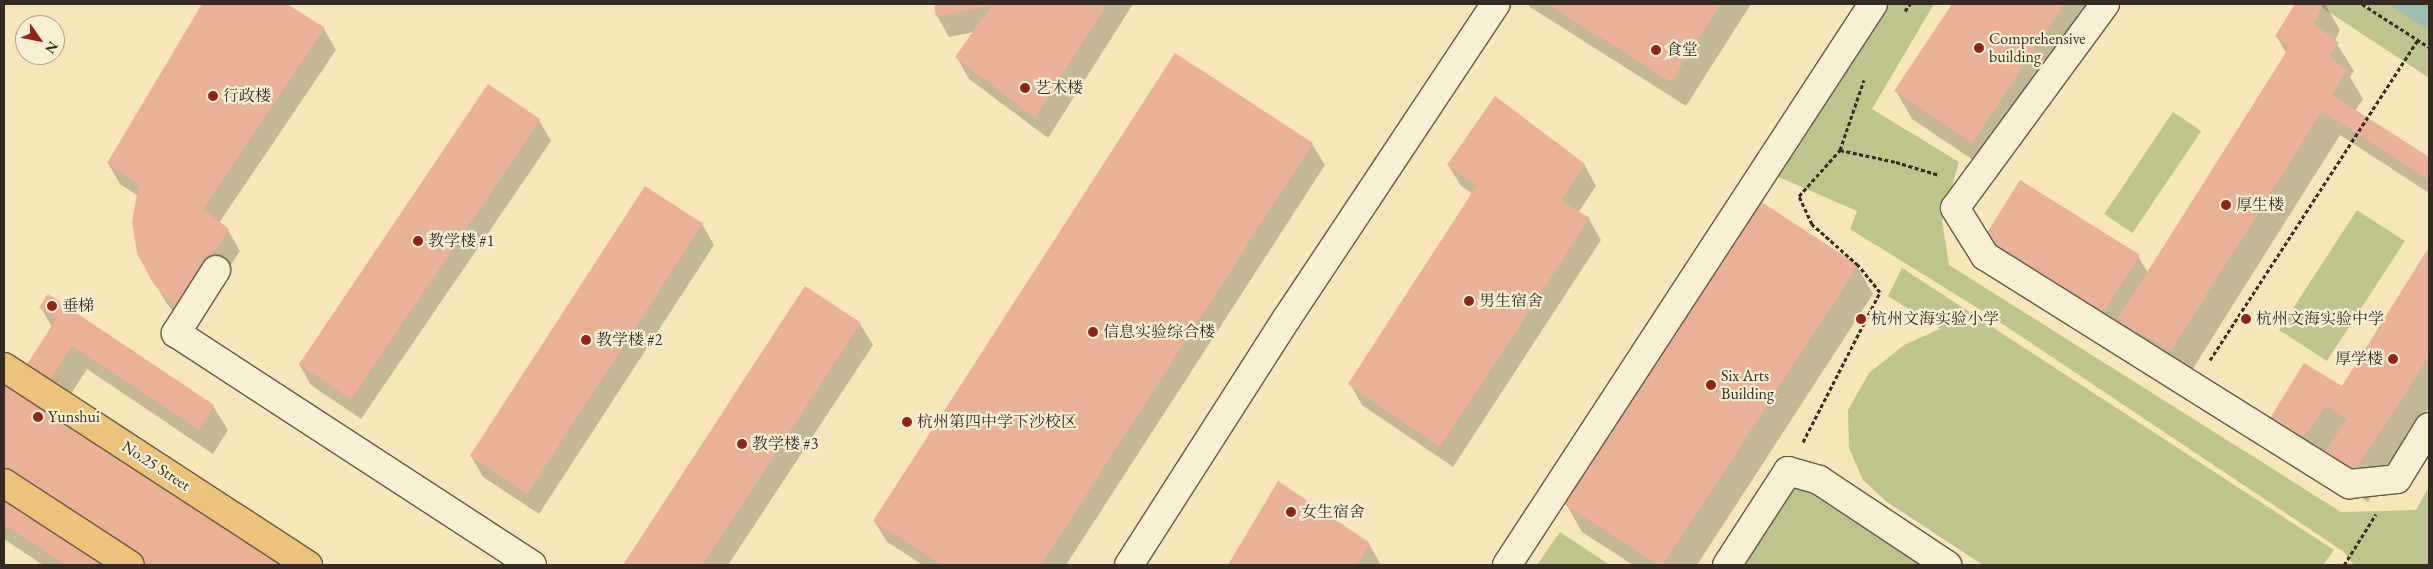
<!DOCTYPE html>
<html>
<head>
<meta charset="utf-8">
<style>
  body { margin:0 }
  #map { position:relative; width:2433px; height:569px; overflow:hidden; background:#f6e6ba; font-family:"EB Garamond","Noto Serif SC",serif }
  div>[style] { position:absolute }
  [style*='--x'] { left:calc(var(--x)*1px); top:calc(var(--y)*1px); width:calc(var(--w)*1px); rotate:calc(var(--a)*1deg) }
  .green>* { inset:0; background:#bfc48d; transform-origin:0 0 }
  .water>* { inset:0; background:#9dbfb3 }
  .shadow>* { inset:0; background:#0003 }
  .building>* { inset:0; background:#e9b195; transform-origin:0 0 }
  .path>* { height:3px; margin-top:-1.5px; transform-origin:0; background:repeating-linear-gradient(90deg,#352b21 0 4px,transparent 0 6.5px) }
  .roads { filter:drop-shadow(1px 0 #655a47) drop-shadow(-1px 0 #655a47) drop-shadow(0 1px #655a47) drop-shadow(0 -1px #655a47) }
  .minor>* { height:28px; margin:-14px; padding:0 14px; transform-origin:14px; border-radius:14px; background:#f9efd2 }
  .major>* { height:28px; margin:-14px; padding:0 14px; transform-origin:14px; border-radius:14px; background:#ebc37d }
  .dots>* { width:14px; height:14px; translate:-50% -50%; box-sizing:border-box; border:2px solid #f9efd2; border-radius:50% }
  span { translate:-50% -50%; white-space:nowrap; text-align:center; line-height:1.15; -webkit-text-stroke:4.5px #f9efd2; paint-order:stroke }
  .poi-label { font-size:16px; color:#352b21 }
  .left { translate:0 -50%; text-align:left }
  .right { translate:-100% -50%; text-align:right }
  .street-label { font-size:16px; color:#352b21 }
  .frame { position:absolute; inset:0; border:5px solid #352b21; pointer-events:none }
  .north { position:absolute; left:15px; top:15px; width:50px; height:50px; box-sizing:border-box; background:#f9efd2; border:1px solid #aba18b; border-radius:50%; rotate:123deg; font-size:14px; font-weight:700; line-height:20px; text-align:center; color:#352b21 }
  .north::after { content:''; display:block; margin:auto; width:18px; height:22px; background:#8f2418; clip-path:polygon(50% 0,100% 100%,50% 72%,0 100%) }
</style>
</head>
<body>
<div id="map">
  <div class="green">
    <i style="clip-path:polygon(1886px 4px,1934px 4px,1872px 109px,1959px 162px,1942px 220px,1949px 265px,2341px 512px,2416px 510px,2429px 487px,2429px 565px,2354px 565px,2344px 552px,1992px 317px,1850px 229px,1857px 211px,1776px 176px)"></i>
    <i style="clip-path:polygon(2317px 4px,2429px 4px,2429px 78px)"></i>
    <i style="left:2173px;top:112px;width:34px;height:123px;rotate:34deg"></i>
    <i style="left:2357px;top:210px;width:57px;height:143px;rotate:33deg"></i>
    <i style="clip-path:polygon(1902px 268px,2334px 550px,2323px 565px,1983px 565px,1887px 502px,1863px 480px,1849px 448px,1848px 410px,1869px 373px,1904px 345px,1940px 329px,1888px 296px)"></i>
    <i style="clip-path:polygon(1802px 469px,1947px 565px,1743px 565px)"></i>
    <i style="clip-path:polygon(1560px 532px,1610px 565px,1537px 565px)"></i>
  </div>
  <div class="water">
    <i style="clip-path:polygon(2389px 4px,2429px 4px,2429px 30px)"></i>
  </div>
  <div class="shadow">
    <i style="clip-path:polygon(203px 4px,285px 4px,324px 29px,336px 50px,219px 223px,228px 230px,240px 251px,189px 329px,167px 304px,154px 282px,138px 196px,120px 184px,108px 163px)"></i>
    <i style="clip-path:polygon(935px 4px,1133px 4px,1048px 138px,969px 79px,957px 58px,974px 32px,949px 37px,937px 16px)"></i>
    <i style="clip-path:polygon(1528px 4px,1751px 4px,1686px 106px,1530px 7px)"></i>
    <i style="clip-path:polygon(1953px 4px,2098px 4px,1988px 170px,1912px 119px,1896px 91px)"></i>
    <i style="clip-path:polygon(2296px 4px,2325px 4px,2340px 30px,2335px 41px,2354px 71px,2350px 77px,2363px 99px,2355px 111px,2429px 159px,2429px 193px,2340px 135px,2187px 378px,2135px 348px,2121px 324px,2116px 333px,1998px 259px,1986px 238px,2021px 182px,2138px 256px,2148px 273px,2286px 53px,2277px 37px)"></i>
    <i style="clip-path:polygon(539px 120px,551px 141px,361px 419px,311px 385px,299px 364px)"></i>
    <i style="clip-path:polygon(1312px 144px,1325px 165px,1066px 565px,923px 565px,887px 542px,874px 521px)"></i>
    <i style="clip-path:polygon(1584px 164px,1596px 186px,1578px 213px,1589px 219px,1601px 240px,1453px 467px,1362px 405px,1350px 384px,1473px 194px,1461px 186px,1448px 165px)"></i>
    <i style="clip-path:polygon(702px 224px,714px 245px,539px 514px,483px 477px,471px 456px)"></i>
    <i style="clip-path:polygon(2429px 250px,2429px 408px,2368px 502px,2286px 448px,2342px 387px)"></i>
    <i style="clip-path:polygon(1857px 266px,1873px 294px,1697px 565px,1633px 565px,1582px 532px,1566px 504px)"></i>
    <i style="clip-path:polygon(805px 288px,860px 324px,873px 345px,728px 565px,624px 565px)"></i>
    <i style="clip-path:polygon(41px 308px,213px 406px,228px 430px,213px 454px,87px 369px,60px 411px,300px 565px,43px 565px,4px 539px,4px 375px,16px 383px,52px 327px)"></i>
    <i style="clip-path:polygon(1278px 483px,1369px 544px,1381px 565px,1229px 565px)"></i>
  </div>
  <div class="building">
    <i style="clip-path:polygon(202px 4px,287px 4px,325px 28px,203px 209px,229px 229px,177px 309px,153px 283px,137px 253px,132px 221px,139px 184px,107px 163px)"></i>
    <i style="clip-path:polygon(934px 4px,1107px 4px,1035px 118px,955px 57px,992px 5px,936px 17px)"></i>
    <i style="clip-path:polygon(1547px 4px,1721px 4px,1671px 82px)"></i>
    <i style="clip-path:polygon(1952px 4px,2064px 4px,1972px 143px,1894px 91px)"></i>
    <i style="clip-path:polygon(2295px 4px,2323px 4px,2314px 24px,2339px 43px,2329px 56px,2347px 70px,2332px 95px,2429px 157px,2429px 180px,2322px 111px,2171px 351px,2117px 320px,2290px 46px,2275px 36px)"></i>
    <i style="clip-path:polygon(1175px 53px,1313px 143px,1041px 565px,942px 565px,873px 521px)"></i>
    <i style="left:488px;top:84px;width:63px;height:338px;rotate:34deg"></i>
    <i style="clip-path:polygon(1495px 96px,1585px 164px,1561px 201px,1590px 218px,1440px 447px,1348px 384px,1477px 185px,1447px 165px)"></i>
    <i style="left:2020px;top:180px;width:141px;height:68px;rotate:32deg"></i>
    <i style="left:645px;top:186px;width:69px;height:322px;rotate:33deg"></i>
    <i style="clip-path:polygon(1760px 201px,1858px 265px,1663px 565px,1658px 565px,1564px 504px)"></i>
    <i style="clip-path:polygon(2429px 247px,2429px 356px,2352px 475px,2322px 457px,2347px 419px,2326px 406px,2302px 439px,2269px 420px,2304px 363px,2342px 386px)"></i>
    <i style="clip-path:polygon(805px 286px,861px 323px,702px 565px,623px 565px)"></i>
    <i style="clip-path:polygon(48px 294px,214px 405px,199px 430px,72px 346px,39px 396px,303px 565px,66px 565px,4px 525px,4px 373px,16px 381px,57px 318px,39px 308px)"></i>
    <i style="clip-path:polygon(1278px 481px,1370px 543px,1357px 565px,1228px 565px)"></i>
  </div>
  <div class="path">
    <i style="--x:2362;--y:4;--w:80;--a:32.7"></i>
    <i style="--x:1905;--y:11;--w:9;--a:-54"></i>
    <i style="--x:1840;--y:150;--w:74;--a:-71.1"></i>
    <i style="--x:2210;--y:360;--w:382;--a:-57"></i>
    <i style="--x:1803;--y:442;--w:169;--a:-62.8"></i>
    <i style="--x:1880;--y:292;--w:35;--a:-129"></i>
    <i style="--x:1858;--y:265;--w:62;--a:-138.3"></i>
    <i style="--x:1812;--y:224;--w:31;--a:-115"></i>
    <i style="--x:1799;--y:196;--w:62;--a:-48.3"></i>
    <i style="--x:1840;--y:150;--w:57;--a:12.1"></i>
    <i style="--x:1896;--y:162;--w:45;--a:16.8"></i>
    <i style="--x:2344;--y:565;--w:60;--a:-57.9"></i>
  </div>
  <div class="roads">
    <div class="minor">
      <i style="--x:2105;--y:4;--w:253;--a:126.3"></i>
      <i style="--x:1955;--y:208;--w:57;--a:58"></i>
      <i style="--x:1985;--y:256;--w:430;--a:32.1"></i>
      <i style="--x:2349;--y:484;--w:48;--a:-5.9"></i>
      <i style="--x:2397;--y:479;--w:61;--a:-58.4"></i>
      <i style="--x:216;--y:270;--w:75;--a:122.4"></i>
      <i style="--x:176;--y:333;--w:425;--a:33.1"></i>
      <i style="--x:1129;--y:565;--w:293;--a:-57.4"></i>
      <i style="--x:1287;--y:318;--w:377;--a:-56.4"></i>
      <i style="--x:1507;--y:565;--w:670;--a:-56.88"></i>
      <i style="--x:1727;--y:565;--w:112;--a:-57"></i>
      <i style="--x:1788;--y:471;--w:32;--a:16"></i>
      <i style="--x:1819;--y:480;--w:154;--a:33.6"></i>
    </div>
    <div class="major">
      <i style="--x:4;--y:367;--w:363;--a:33.1"></i>
      <i style="--x:4;--y:483;--w:150;--a:33.1"></i>
    </div>
  </div>
  <div class="dots">
    <i style="left:1979px;top:48px;background:#8f2418"></i>
    <i style="left:1656px;top:50px;background:#8f2418"></i>
    <i style="left:1025px;top:88px;background:#8f2418"></i>
    <i style="left:213px;top:96px;background:#8f2418"></i>
    <i style="left:2226px;top:205px;background:#8f2418"></i>
    <i style="left:418px;top:241px;background:#8f2418"></i>
    <i style="left:1469px;top:301px;background:#8f2418"></i>
    <i style="left:52px;top:306px;background:#8f2418"></i>
    <i style="left:1861px;top:319px;background:#8f2418"></i>
    <i style="left:2246px;top:319px;background:#8f2418"></i>
    <i style="left:1093px;top:332px;background:#8f2418"></i>
    <i style="left:586px;top:340px;background:#8f2418"></i>
    <i style="left:2393px;top:359px;background:#8f2418"></i>
    <i style="left:1711px;top:385px;background:#8f2418"></i>
    <i style="left:38px;top:417px;background:#8f2418"></i>
    <i style="left:907px;top:422px;background:#8f2418"></i>
    <i style="left:742px;top:444px;background:#8f2418"></i>
    <i style="left:1291px;top:512px;background:#8f2418"></i>
  </div>
  <div class="poi-label">
    <span class="left" style="left:1989px;top:48px">Comprehensive<br>building</span>
    <span class="left" style="left:1666px;top:50px">食堂</span>
    <span class="left" style="left:1035px;top:88px">艺术楼</span>
    <span class="left" style="left:223px;top:96px">行政楼</span>
    <span class="left" style="left:2236px;top:205px">厚生楼</span>
    <span class="left" style="left:428px;top:241px">教学楼 #1</span>
    <span class="left" style="left:1479px;top:301px">男生宿舍</span>
    <span class="left" style="left:62px;top:306px">垂梯</span>
    <span class="left" style="left:1871px;top:319px">杭州文海实验小学</span>
    <span class="left" style="left:2256px;top:319px">杭州文海实验中学</span>
    <span class="left" style="left:1103px;top:332px">信息实验综合楼</span>
    <span class="left" style="left:596px;top:340px">教学楼 #2</span>
    <span class="right" style="left:2383px;top:359px">厚学楼</span>
    <span class="left" style="left:1721px;top:385px">Six Arts<br>Building</span>
    <span class="left" style="left:48px;top:417px">Yunshui</span>
    <span class="left" style="left:917px;top:422px">杭州第四中学下沙校区</span>
    <span class="left" style="left:752px;top:444px">教学楼 #3</span>
    <span class="left" style="left:1301px;top:512px">女生宿舍</span>
  </div>
  <div class="street-label">
    <span style="left:156px;top:466px;rotate:33deg">No.25 Street</span>
  </div>
  <div class="frame"></div>
  <div class="north">N</div>
</div>
</body>
</html>
